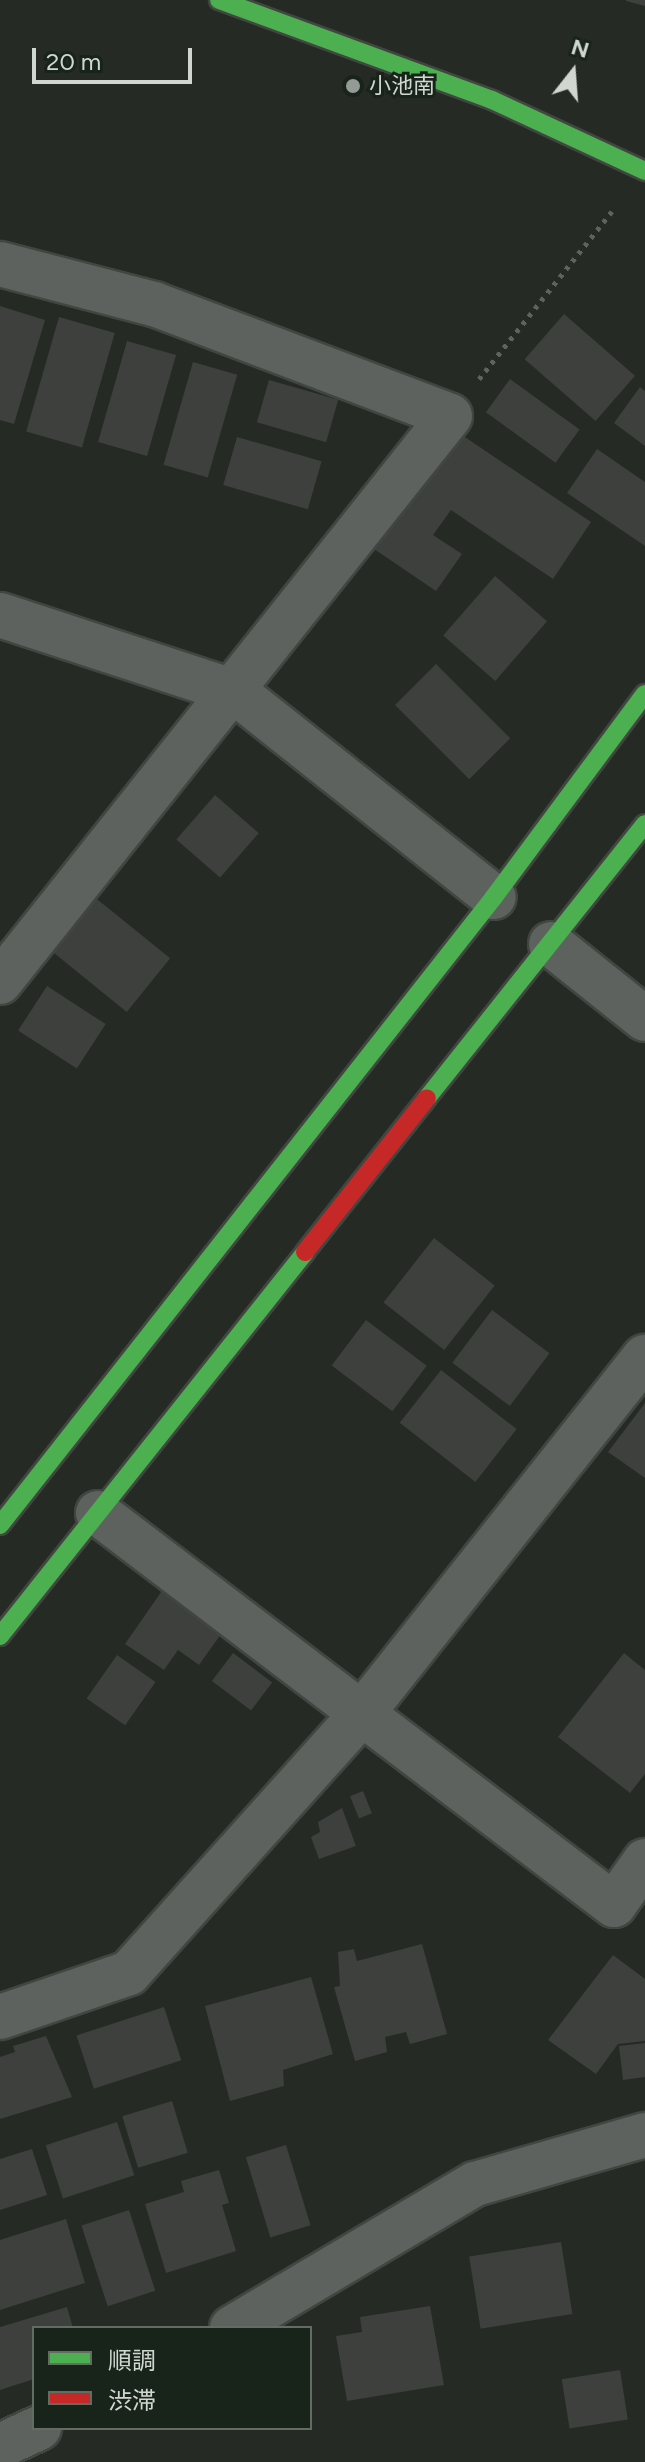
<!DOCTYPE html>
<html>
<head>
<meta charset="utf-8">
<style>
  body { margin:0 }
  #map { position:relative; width:645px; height:2462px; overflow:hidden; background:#252a25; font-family:Figtree,"Noto Sans JP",sans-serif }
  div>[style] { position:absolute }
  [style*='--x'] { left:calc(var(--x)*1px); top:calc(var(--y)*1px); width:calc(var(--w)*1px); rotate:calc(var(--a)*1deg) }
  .building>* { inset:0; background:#3d403c; transform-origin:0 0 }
  .path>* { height:5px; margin-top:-2.5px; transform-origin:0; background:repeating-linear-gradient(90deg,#5f625f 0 4px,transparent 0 10px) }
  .roads { filter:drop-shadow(2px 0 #414641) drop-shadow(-2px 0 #414641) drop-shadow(0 2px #414641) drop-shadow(0 -2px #414641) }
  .street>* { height:44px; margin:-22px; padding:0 22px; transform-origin:22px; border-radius:22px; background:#5d625e }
  .fast>* { height:18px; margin:-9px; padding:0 9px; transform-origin:9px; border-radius:9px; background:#4caf50 }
  .jam>* { height:18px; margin:-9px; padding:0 9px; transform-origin:9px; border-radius:9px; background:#c62828 }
  .dots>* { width:22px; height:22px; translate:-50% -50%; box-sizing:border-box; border:4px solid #18241a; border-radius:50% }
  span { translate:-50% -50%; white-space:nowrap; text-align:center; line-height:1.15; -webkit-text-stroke:6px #18241a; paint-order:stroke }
  .poi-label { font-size:22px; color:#d0d7d1 }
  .left { translate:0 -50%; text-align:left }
  .legend { position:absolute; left:32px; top:2326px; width:280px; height:104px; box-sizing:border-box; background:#18241a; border:2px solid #626c63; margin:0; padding:10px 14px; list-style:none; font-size:24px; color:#d0d7d1 }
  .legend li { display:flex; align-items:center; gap:16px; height:40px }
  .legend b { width:40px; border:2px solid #626c63 }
  .north { position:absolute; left:533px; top:32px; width:80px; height:80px; -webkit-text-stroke:6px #18241a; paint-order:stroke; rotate:17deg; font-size:22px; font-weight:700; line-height:32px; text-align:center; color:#d0d7d1 }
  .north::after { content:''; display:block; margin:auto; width:28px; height:36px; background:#d0d7d1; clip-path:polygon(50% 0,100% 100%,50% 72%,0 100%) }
  .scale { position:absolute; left:32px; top:48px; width:160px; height:36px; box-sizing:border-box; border:4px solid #d0d7d1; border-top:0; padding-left:10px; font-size:24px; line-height:28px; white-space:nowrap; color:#d0d7d1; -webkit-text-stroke:6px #18241a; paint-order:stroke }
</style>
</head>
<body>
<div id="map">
  <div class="building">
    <i style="clip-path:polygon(626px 0,645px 0,645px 6px,626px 1px)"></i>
    <i style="clip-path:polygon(0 306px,45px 320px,14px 424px,0 420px)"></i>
    <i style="left:564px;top:314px;width:94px;height:60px;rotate:41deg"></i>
    <i style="left:59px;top:317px;width:58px;height:119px;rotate:16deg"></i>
    <i style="left:127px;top:341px;width:51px;height:105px;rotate:16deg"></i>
    <i style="left:193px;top:362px;width:46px;height:107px;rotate:16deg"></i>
    <i style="left:510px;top:379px;width:86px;height:41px;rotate:36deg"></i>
    <i style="left:269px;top:380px;width:72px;height:44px;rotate:16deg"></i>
    <i style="clip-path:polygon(640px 387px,645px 391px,645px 446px,614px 423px)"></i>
    <i style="clip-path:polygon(456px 431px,591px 522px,553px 579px,451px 510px,433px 535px,462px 554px,436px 591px,374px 549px)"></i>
    <i style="left:237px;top:437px;width:88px;height:50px;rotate:16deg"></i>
    <i style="clip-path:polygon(597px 449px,645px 482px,645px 546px,567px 493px)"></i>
    <i style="left:495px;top:576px;width:69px;height:79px;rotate:41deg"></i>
    <i style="left:436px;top:664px;width:105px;height:58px;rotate:45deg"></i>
    <i style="left:215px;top:795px;width:58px;height:59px;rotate:41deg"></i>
    <i style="left:87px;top:891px;width:107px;height:69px;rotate:39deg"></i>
    <i style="left:47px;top:986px;width:70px;height:53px;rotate:33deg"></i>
    <i style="left:434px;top:1238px;width:77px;height:82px;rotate:38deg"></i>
    <i style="left:492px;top:1310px;width:72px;height:66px;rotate:37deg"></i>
    <i style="left:366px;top:1320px;width:76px;height:57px;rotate:37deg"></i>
    <i style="left:441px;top:1370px;width:96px;height:67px;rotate:38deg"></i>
    <i style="clip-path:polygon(645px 1403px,645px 1478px,608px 1452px)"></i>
    <i style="clip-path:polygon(166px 1585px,226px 1627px,199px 1665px,178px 1650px,164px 1670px,125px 1644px)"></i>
    <i style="left:233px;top:1653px;width:49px;height:35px;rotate:37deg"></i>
    <i style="clip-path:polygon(624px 1653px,645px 1670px,645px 1774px,630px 1793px,558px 1737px)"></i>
    <i style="left:117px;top:1655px;width:47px;height:53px;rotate:35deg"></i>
    <i style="left:363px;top:1791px;width:24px;height:14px;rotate:68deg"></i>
    <i style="clip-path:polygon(342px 1808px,356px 1846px,319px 1859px,311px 1837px,320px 1832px,318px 1822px)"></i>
    <i style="clip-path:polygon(422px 1944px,447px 2034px,410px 2044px,406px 2032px,385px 2037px,387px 2052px,355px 2061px,334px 1987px,340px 1986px,338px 1952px,354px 1949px,357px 1961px)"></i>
    <i style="clip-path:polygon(613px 1955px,645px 1979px,645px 2041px,618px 2044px,596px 2074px,548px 2040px)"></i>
    <i style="clip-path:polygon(311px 1977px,333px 2054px,283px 2070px,284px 2086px,230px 2101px,205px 2006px)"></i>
    <i style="left:164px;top:2007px;width:56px;height:92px;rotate:72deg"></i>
    <i style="clip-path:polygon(46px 2036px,72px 2097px,0 2119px,0 2057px,15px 2052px,13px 2046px)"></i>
    <i style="clip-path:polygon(645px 2043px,645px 2077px,623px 2080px,619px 2046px)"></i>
    <i style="left:172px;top:2101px;width:54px;height:52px;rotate:73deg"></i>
    <i style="left:117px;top:2122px;width:56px;height:75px;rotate:72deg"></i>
    <i style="left:286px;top:2145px;width:84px;height:42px;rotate:73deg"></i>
    <i style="clip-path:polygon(32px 2149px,47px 2195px,0 2210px,0 2159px)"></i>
    <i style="clip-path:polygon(219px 2170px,229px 2203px,222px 2205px,236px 2251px,166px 2273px,145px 2204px,184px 2192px,181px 2181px)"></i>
    <i style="left:129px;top:2210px;width:85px;height:50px;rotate:72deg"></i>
    <i style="clip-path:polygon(66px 2219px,85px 2283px,0 2310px,0 2240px)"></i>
    <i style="left:561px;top:2242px;width:73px;height:93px;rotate:81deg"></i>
    <i style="clip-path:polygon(430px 2306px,444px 2385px,347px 2401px,336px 2336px,362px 2332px,360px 2317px)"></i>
    <i style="clip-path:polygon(67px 2307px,73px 2328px,34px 2328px,34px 2379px,0 2390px,0 2327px)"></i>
    <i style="left:620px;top:2370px;width:50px;height:59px;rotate:81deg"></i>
  </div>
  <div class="path">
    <i style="--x:479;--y:379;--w:214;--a:-51.6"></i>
  </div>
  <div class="roads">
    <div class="street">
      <i style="--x:0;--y:264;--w:159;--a:14.6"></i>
      <i style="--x:154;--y:304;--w:316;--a:20.7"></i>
      <i style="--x:450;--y:416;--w:723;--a:128.49"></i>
      <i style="--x:0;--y:615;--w:247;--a:18.1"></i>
      <i style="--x:235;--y:692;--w:330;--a:38.4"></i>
      <i style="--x:551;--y:944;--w:120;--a:38.6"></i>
      <i style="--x:98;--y:1513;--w:648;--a:37.22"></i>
      <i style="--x:614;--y:1905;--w:54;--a:-54.8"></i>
      <i style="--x:0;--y:2017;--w:136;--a:-18.8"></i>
      <i style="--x:129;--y:1973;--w:352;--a:-48.1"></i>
      <i style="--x:364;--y:1711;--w:452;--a:-51.6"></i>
      <i style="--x:232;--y:2328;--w:282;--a:-30.7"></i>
      <i style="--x:475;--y:2184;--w:177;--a:-16.1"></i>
      <i style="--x:0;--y:2446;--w:43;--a:-24.8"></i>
    </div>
    <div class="fast">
      <i style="--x:219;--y:0;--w:291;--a:20.1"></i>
      <i style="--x:492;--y:100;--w:169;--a:24.9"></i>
      <i style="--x:427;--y:1098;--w:350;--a:-51.5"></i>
      <i style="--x:0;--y:1525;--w:799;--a:-51.81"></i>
      <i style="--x:494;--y:897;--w:253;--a:-53.4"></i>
      <i style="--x:0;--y:1636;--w:490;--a:-51.5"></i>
    </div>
    <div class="jam">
      <i style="--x:305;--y:1252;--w:196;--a:-51.6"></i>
    </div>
  </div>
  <div class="dots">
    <i style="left:353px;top:86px;background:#949a95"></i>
  </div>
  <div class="poi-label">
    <span class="left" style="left:369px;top:86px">小池南</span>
  </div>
  <ul class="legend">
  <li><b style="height:10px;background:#4caf50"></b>順調</li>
  <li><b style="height:10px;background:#c62828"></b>渋滞</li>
  </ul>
  <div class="north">N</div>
  <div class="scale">20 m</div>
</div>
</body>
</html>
